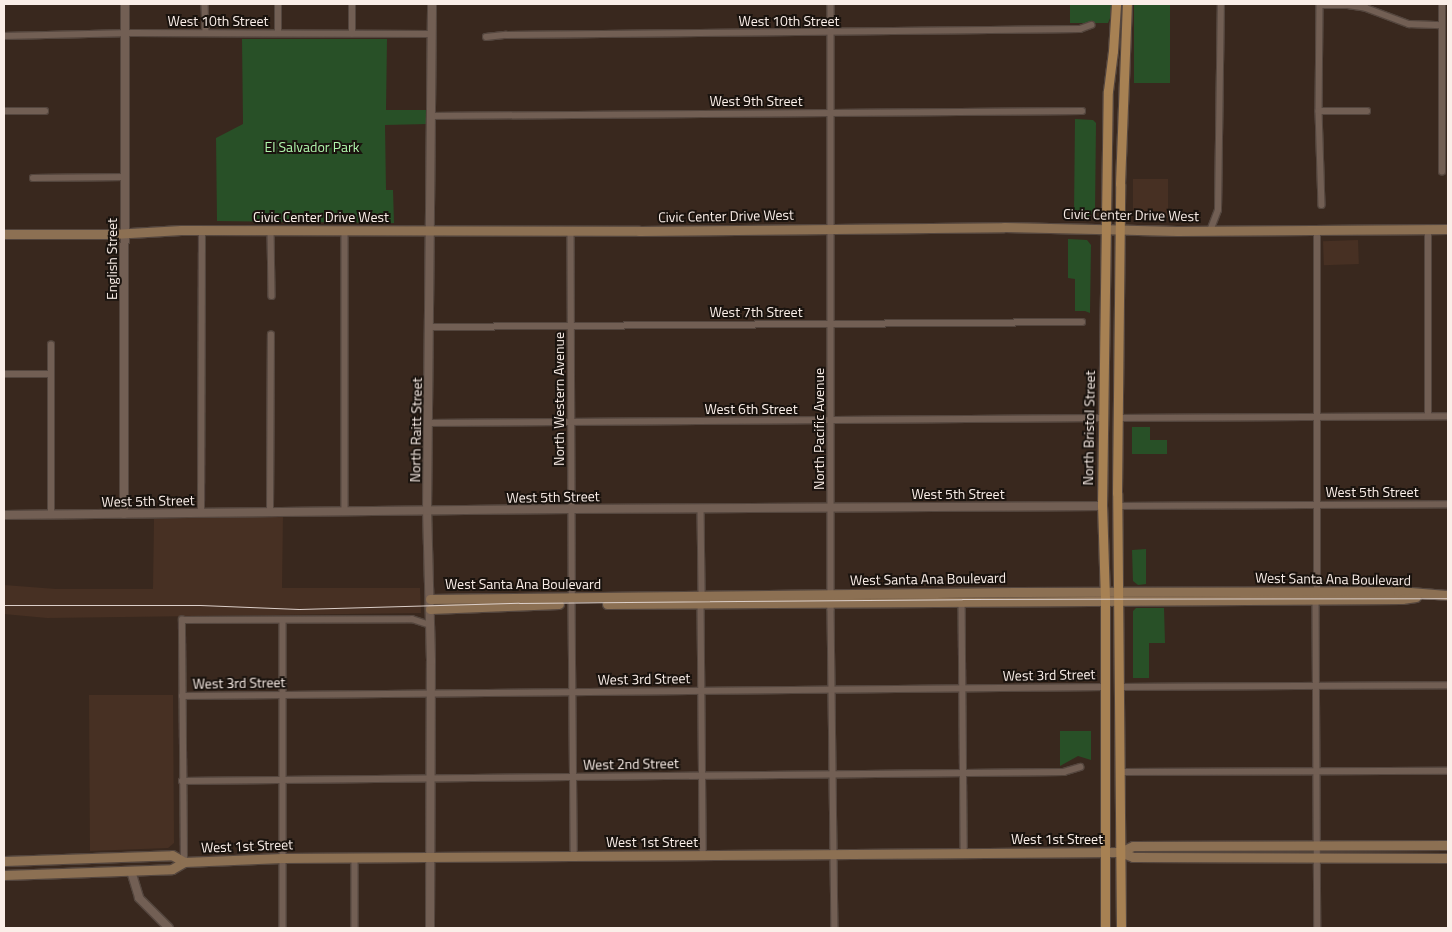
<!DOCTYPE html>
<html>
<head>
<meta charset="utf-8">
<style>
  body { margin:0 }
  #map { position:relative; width:1452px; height:932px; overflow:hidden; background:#39281e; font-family:"Titillium Web",sans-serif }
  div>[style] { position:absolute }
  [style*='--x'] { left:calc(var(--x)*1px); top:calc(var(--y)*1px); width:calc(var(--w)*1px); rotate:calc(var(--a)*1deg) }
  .built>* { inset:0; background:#473023; transform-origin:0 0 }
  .green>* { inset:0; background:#285027; transform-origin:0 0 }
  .roads { filter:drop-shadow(1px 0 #54463e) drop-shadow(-1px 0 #54463e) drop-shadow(0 1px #54463e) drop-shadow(0 -1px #54463e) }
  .minor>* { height:5.5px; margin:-2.75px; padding:0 2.75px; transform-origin:2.75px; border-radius:2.75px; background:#725f54 }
  .tertiary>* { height:8px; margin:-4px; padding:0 4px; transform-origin:4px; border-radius:4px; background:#725f54 }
  .secondary>* { height:9px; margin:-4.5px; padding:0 4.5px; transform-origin:4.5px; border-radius:4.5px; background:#8c7053 }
  .primary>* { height:9px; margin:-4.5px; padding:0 4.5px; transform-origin:4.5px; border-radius:4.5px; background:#a78153 }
  .tram>* { height:1px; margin:-0.5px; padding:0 0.5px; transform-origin:0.5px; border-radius:0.5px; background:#dbcec8 }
  span { translate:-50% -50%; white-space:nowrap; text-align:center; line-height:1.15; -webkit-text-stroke:4px #1a130e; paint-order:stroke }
  .street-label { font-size:14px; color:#faeee8 }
  .park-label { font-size:14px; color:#b0f5ac }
  .frame { position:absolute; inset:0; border:5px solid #faeee8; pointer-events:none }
</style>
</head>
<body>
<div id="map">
  <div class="built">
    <i style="clip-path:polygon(1133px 179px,1168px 179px,1168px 218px,1140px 218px,1136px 215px,1133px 210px)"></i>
    <i style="left:1358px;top:240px;width:24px;height:35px;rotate:88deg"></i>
    <i style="clip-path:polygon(283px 515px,282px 588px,420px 588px,421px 613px,47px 618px,4px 614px,4px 585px,56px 589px,153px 589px,154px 519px)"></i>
    <i style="clip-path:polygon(89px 695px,173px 695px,174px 843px,168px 848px,90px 851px)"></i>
  </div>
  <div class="green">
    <i style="clip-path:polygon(1070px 4px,1111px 4px,1111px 16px,1108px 23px,1070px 23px)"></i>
    <i style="left:1134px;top:4px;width:36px;height:79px"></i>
    <i style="clip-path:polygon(242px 39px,387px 39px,386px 110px,427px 110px,427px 124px,385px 125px,386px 190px,393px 190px,394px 223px,217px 221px,216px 138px,243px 124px)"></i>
    <i style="clip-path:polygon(1075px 119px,1093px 120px,1096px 123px,1095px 211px,1088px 217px,1074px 216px)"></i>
    <i style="clip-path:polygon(1068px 239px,1087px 240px,1091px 245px,1090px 313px,1085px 311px,1075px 311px,1075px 279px,1068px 278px)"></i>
    <i style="clip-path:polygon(1132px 427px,1150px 427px,1150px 440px,1167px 440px,1167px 454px,1132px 454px)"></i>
    <i style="clip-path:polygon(1146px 549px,1146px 584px,1138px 585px,1133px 581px,1132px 550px)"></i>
    <i style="clip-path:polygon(1136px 608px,1164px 608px,1165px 643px,1149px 643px,1149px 678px,1133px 678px,1133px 611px)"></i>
    <i style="clip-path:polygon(1060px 731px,1091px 731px,1091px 760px,1078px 756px,1060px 766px)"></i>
  </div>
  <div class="roads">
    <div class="minor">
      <i style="--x:205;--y:4;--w:29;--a:88"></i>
      <i style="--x:831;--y:4;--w:605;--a:90"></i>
      <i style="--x:831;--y:609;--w:319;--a:89.3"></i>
      <i style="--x:1320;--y:4;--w:107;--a:90.5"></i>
      <i style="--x:1319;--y:111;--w:94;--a:88.2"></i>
      <i style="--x:1320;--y:5;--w:28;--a:0"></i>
      <i style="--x:1348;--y:5;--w:18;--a:9"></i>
      <i style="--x:1366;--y:8;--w:46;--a:20.4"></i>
      <i style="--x:1409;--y:24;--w:33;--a:2"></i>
      <i style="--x:278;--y:33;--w:29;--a:-90"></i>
      <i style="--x:352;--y:34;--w:30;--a:-90"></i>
      <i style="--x:4;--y:36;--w:127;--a:-1.4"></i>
      <i style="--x:131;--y:33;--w:301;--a:0.2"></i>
      <i style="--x:486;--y:37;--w:20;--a:-6"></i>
      <i style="--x:506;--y:35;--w:574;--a:-0.6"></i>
      <i style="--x:1080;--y:29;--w:12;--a:-20"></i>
      <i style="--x:4;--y:111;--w:41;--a:0"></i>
      <i style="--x:1319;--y:111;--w:48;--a:0"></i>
      <i style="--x:431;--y:116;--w:651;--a:-0.44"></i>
      <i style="--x:1442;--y:172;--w:168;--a:-90"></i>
      <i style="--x:33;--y:178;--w:92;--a:-0.6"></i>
      <i style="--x:571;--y:230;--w:368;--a:89.8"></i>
      <i style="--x:271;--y:231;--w:65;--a:89.1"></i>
      <i style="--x:345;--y:231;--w:280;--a:90"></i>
      <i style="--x:1210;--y:231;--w:22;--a:-69"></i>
      <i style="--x:1218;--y:210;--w:206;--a:-89.2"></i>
      <i style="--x:430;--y:327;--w:652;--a:-0.44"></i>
      <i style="--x:4;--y:374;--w:47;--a:0"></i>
      <i style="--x:1428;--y:416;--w:187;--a:-90"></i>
      <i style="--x:1117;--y:418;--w:331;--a:-0.3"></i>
      <i style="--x:428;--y:423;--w:675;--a:-0.42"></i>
      <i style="--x:1117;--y:506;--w:331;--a:-0.3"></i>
      <i style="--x:701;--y:508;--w:88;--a:89.3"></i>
      <i style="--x:270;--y:512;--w:177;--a:-89.7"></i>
      <i style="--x:201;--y:513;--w:283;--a:-89.8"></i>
      <i style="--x:51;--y:515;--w:170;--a:-90"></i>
      <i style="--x:1317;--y:592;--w:362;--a:-90"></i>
      <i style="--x:1316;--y:599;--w:329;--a:89.7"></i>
      <i style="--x:962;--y:601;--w:253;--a:89.5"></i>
      <i style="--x:701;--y:603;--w:252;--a:89.5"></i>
      <i style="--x:572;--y:604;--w:252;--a:89.5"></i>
      <i style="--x:283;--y:620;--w:308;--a:90"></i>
      <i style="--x:1120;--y:687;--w:328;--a:-0.3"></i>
      <i style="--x:182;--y:696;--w:923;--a:-0.56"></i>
      <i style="--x:1121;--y:772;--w:327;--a:-0.2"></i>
      <i style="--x:182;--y:781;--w:882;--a:-0.58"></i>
      <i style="--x:1064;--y:772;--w:17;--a:-17"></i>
      <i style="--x:355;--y:858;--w:70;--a:90"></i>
      <i style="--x:184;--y:862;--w:242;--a:-90.5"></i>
      <i style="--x:182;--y:620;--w:230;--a:-0.2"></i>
      <i style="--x:412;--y:619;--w:19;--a:18"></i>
    </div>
    <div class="tertiary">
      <i style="--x:124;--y:514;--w:510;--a:-89.89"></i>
      <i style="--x:4;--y:515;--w:568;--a:-0.61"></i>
      <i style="--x:572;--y:509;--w:530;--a:-0.32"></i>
      <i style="--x:131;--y:871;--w:28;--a:73"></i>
      <i style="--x:139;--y:898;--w:42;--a:45"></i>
      <i style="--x:430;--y:928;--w:267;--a:-89.8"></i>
      <i style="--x:431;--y:661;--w:150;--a:-91.5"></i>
      <i style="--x:427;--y:511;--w:507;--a:-89.43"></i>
    </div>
    <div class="secondary">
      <i style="--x:4;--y:234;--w:109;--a:0"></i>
      <i style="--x:113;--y:234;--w:68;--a:-3.4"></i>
      <i style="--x:181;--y:230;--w:458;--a:0.1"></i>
      <i style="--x:639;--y:231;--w:365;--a:-0.6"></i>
      <i style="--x:1004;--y:227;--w:173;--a:1.3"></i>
      <i style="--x:1177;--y:231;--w:271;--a:-0.4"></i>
      <i style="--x:430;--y:599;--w:583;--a:-0.69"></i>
      <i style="--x:1013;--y:592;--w:385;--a:-0.1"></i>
      <i style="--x:1398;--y:591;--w:50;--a:4.6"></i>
      <i style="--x:607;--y:604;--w:795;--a:-0.36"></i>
      <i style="--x:1402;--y:599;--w:14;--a:-8"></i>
      <i style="--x:430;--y:609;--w:129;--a:-2.2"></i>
      <i style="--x:1120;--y:852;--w:14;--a:-25"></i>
      <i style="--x:1133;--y:846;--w:315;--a:-0.2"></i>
      <i style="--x:4;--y:861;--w:168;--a:-2"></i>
      <i style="--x:172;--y:855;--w:14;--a:30"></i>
      <i style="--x:4;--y:875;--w:168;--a:-2"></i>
      <i style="--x:172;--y:869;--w:14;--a:-30"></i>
      <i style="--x:184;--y:862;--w:98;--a:-2.3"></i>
      <i style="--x:282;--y:858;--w:838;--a:-0.41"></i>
      <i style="--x:1120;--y:852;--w:14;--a:21"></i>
      <i style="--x:1133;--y:857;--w:315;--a:0.2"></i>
    </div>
    <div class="primary">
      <i style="--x:1105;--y:928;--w:329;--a:-90"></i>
      <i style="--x:1105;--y:599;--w:93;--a:-91.8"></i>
      <i style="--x:1102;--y:506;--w:415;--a:-89.2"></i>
      <i style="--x:1108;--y:91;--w:40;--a:-82.9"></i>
      <i style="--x:1113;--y:51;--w:47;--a:-86.3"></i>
      <i style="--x:1121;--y:928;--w:435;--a:-90.5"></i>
      <i style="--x:1117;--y:493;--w:309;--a:-89.4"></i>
      <i style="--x:1120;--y:184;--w:180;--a:-87.8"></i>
    </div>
  </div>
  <div class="tram">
    <i style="--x:4;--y:605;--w:196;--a:0"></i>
    <i style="--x:200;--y:605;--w:99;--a:2.3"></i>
    <i style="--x:299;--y:609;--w:220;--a:-1.6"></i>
    <i style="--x:519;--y:603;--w:443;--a:-0.5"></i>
    <i style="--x:962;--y:599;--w:486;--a:-0.1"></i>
  </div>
  <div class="street-label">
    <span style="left:218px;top:21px">West 10th Street</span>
    <span style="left:789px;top:21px">West 10th Street</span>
    <span style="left:756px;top:101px">West 9th Street</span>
    <span style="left:1131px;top:215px;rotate:1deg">Civic Center Drive West</span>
    <span style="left:726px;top:216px;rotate:-1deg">Civic Center Drive West</span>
    <span style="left:321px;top:217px">Civic Center Drive West</span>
    <span style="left:112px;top:259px;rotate:-90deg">English Street</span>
    <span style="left:756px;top:312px">West 7th Street</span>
    <span style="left:559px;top:399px;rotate:-90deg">North Western Avenue</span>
    <span style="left:751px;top:409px">West 6th Street</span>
    <span style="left:1089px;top:428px;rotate:-89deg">North Bristol Street</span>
    <span style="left:819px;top:429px;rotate:-90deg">North Pacific Avenue</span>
    <span style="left:416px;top:430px;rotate:-89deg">North Raitt Street</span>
    <span style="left:1372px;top:492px">West 5th Street</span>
    <span style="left:958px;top:494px">West 5th Street</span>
    <span style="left:553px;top:497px;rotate:-1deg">West 5th Street</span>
    <span style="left:148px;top:501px;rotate:-1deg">West 5th Street</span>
    <span style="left:928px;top:579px;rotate:-1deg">West Santa Ana Boulevard</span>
    <span style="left:1333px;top:579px;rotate:1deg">West Santa Ana Boulevard</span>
    <span style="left:523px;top:584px">West Santa Ana Boulevard</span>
    <span style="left:1049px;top:675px;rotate:-1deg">West 3rd Street</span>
    <span style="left:644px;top:679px;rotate:-1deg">West 3rd Street</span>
    <span style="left:239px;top:683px;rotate:-1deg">West 3rd Street</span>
    <span style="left:631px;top:764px;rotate:-1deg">West 2nd Street</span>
    <span style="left:1057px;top:839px">West 1st Street</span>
    <span style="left:652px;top:842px">West 1st Street</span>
    <span style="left:247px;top:846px;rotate:-2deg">West 1st Street</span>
  </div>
  <div class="park-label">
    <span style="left:312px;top:147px">El Salvador Park</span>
  </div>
  <div class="frame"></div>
</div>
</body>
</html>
